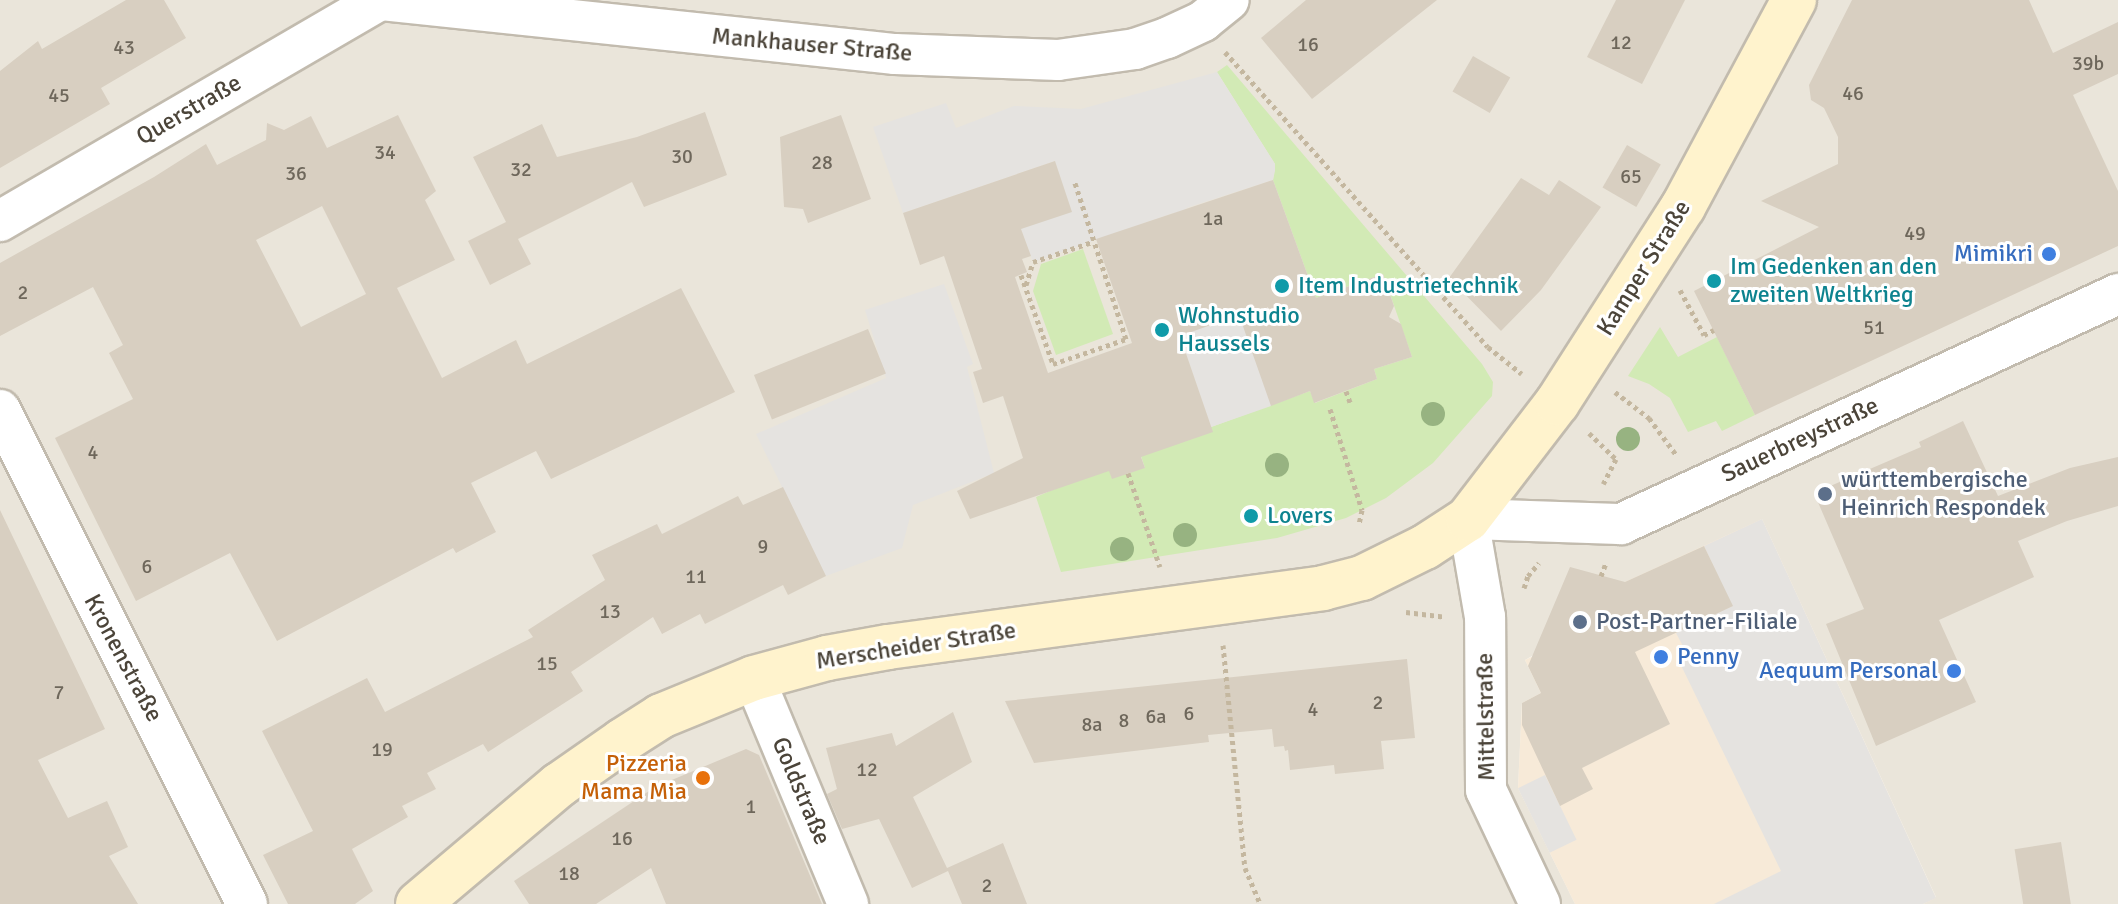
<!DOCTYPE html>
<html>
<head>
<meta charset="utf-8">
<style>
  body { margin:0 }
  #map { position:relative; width:2118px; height:904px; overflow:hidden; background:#f6f3ec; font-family:Signika,sans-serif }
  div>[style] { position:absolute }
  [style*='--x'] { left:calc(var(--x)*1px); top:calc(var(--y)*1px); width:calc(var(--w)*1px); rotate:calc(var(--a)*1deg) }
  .residential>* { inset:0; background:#eae5da }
  .commercial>* { inset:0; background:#f7ead8 }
  .green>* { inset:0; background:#d2eab5 }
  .parking>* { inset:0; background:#e5e3e0; transform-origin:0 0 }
  .building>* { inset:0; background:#d8cfc1; transform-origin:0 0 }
  .path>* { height:5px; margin-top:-2.5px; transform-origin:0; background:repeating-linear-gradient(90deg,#c4b79f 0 4px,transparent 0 8px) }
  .roads { filter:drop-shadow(2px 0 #c2bbae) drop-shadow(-2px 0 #c2bbae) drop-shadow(0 2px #c2bbae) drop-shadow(0 -2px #c2bbae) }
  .street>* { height:40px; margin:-20px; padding:0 20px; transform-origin:20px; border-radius:20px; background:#fff }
  .secondary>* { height:44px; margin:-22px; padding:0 22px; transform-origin:22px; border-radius:22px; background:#fff3cd }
  .trees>* { width:24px; height:24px; margin:-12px; border-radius:50%; background:#97b381 }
  .dots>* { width:22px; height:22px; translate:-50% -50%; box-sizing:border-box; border:4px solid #fff; border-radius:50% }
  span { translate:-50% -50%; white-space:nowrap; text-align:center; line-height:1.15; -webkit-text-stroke:6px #fff; paint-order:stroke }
  .number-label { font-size:20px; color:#6e675b }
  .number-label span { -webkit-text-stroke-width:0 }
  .street-label { font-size:24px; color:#4b4439 }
  .shop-label { font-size:24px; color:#366cbe }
  .right { translate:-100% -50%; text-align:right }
  .left { translate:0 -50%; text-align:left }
  .culture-label { font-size:24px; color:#0d838f }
  .service-label { font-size:24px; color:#4e5e75 }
  .food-label { font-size:24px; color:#c56008 }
</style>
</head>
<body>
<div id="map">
  <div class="residential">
    <i style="clip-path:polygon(0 0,2118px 0,2118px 904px,1923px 904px,1936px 897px,1762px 519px,1525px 660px,1541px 693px,1522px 703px,1518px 788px,1575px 904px,0 904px)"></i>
  </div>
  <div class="commercial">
    <i style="clip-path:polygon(1762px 519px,1936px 898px,1923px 904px,1575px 904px,1518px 788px,1522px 703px,1541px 693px,1525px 660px,1555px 646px,1625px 582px)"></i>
  </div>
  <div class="green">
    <i style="clip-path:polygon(1227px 65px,1482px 364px,1493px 382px,1492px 396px,1433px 463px,1386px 498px,1346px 518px,1277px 538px,1061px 572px,1036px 497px,1108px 466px,1145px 468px,1140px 453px,1310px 391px,1315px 403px,1377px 379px,1374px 369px,1412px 357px,1383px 274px,1316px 298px,1273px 180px,1275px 164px,1217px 72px)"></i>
    <i style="clip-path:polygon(1083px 249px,1113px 334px,1056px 355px,1033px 291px,1041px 264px)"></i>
    <i style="clip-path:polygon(1660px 327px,1678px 357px,1717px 337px,1755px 415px,1722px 431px,1716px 421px,1688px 432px,1670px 398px,1649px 384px,1628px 376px)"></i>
  </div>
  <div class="parking">
    <i style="clip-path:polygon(1217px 72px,1275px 164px,1275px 171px,1273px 180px,1186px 208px,1203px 252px,1237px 242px,1271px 406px,1211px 427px,1180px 336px,1173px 213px,1033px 262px,1021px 229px,1055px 161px,903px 213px,873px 127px,946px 103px,956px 128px,1014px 106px,1081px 109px)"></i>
    <i style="clip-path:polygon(944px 284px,973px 364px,967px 367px,994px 473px,913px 505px,902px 548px,826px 576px,756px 434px,886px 378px,865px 310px)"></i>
    <i style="clip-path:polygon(1762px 519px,1936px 898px,1923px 904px,1714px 904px,1781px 871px,1676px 655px,1685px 650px,1676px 633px,1732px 606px,1704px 546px)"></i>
    <i style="left:1545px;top:775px;width:72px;height:30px;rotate:64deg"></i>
  </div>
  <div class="building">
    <i style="clip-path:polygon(126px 0,164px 0,186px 38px,101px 88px,110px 104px,0 168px,0 71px,38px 41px,42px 49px)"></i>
    <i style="clip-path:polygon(1306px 0,1437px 0,1312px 99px,1261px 38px)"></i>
    <i style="clip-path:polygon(1616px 0,1685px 0,1642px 84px,1587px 57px)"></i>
    <i style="clip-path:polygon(1852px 0,2029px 0,2053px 53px,2118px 22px,2118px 74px,2073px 95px,2118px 191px,2118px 246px,1755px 415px,1694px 291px,1819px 227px,1761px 201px,1838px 164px,1838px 137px,1824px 108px,1811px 100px,1809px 85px)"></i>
    <i style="left:1473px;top:56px;width:43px;height:41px;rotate:30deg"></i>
    <i style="clip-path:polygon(705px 112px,727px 175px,644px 207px,632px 182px,518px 239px,531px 264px,490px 285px,468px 241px,506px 222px,473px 157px,542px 124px,557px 157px,637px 137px)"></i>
    <i style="clip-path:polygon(evenodd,398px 115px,436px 191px,425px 200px,455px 260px,397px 288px,442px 378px,516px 340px,527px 364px,681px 288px,735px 392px,551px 479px,536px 451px,471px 483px,496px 532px,456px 553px,453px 548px,277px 641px,230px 553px,136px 601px,55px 438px,133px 399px,109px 353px,123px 345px,93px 287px,0 336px,0 263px,154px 177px,206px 144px,217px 165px,266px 140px,267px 123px,284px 130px,311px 116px,327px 148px,398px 115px,322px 206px,366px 294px,301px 327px,256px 240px,322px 206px)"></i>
    <i style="clip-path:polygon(841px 115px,871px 199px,808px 223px,803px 209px,784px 207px,780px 137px)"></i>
    <i style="left:1627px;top:145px;width:39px;height:49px;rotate:30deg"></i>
    <i style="clip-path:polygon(1055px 161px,1072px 212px,1021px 229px,1031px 256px,1022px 259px,1027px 272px,1015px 277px,1048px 373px,1132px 343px,1096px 239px,1273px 180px,1316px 298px,1383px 274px,1394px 306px,1389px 317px,1401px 324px,1412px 357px,1374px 369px,1377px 379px,1314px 403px,1310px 391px,1271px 406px,1239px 315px,1180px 336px,1213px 432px,1141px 457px,1145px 468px,1112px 479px,1109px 471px,970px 519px,957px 491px,1023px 458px,1003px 396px,983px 403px,973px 372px,982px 369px,944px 256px,920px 265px,903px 213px)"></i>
    <i style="clip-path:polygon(1521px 178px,1549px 195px,1559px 180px,1601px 207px,1541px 290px,1501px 331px,1449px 278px)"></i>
    <i style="left:868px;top:329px;width:48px;height:123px;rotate:68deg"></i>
    <i style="clip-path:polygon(1963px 421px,1998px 496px,2070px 468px,2118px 457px,2118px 506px,2067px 521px,2018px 541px,2034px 577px,1939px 620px,1976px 702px,1876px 746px,1826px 624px,1864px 609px,1814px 493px,1921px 447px,1919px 442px)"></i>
    <i style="clip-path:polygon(783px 487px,826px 576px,788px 595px,783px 585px,705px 624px,700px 614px,662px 634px,653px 617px,571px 672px,583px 691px,488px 752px,483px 744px,427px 773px,436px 789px,402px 806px,408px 817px,352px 849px,373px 891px,355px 904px,288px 904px,263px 855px,313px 831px,262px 731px,367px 678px,385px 712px,533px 637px,528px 630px,605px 580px,592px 555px,657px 524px,662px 534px,738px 496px,743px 505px)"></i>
    <i style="clip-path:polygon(0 510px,105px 729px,38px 760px,68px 818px,107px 801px,128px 847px,109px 856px,138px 904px,0 904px)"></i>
    <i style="clip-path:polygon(1704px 546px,1733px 606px,1635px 652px,1670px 724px,1582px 768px,1593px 789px,1560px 806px,1522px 725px,1522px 703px,1541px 693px,1528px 666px,1570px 567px,1625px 582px)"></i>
    <i style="clip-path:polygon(1407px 659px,1415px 738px,1381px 741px,1384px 769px,1335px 774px,1334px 765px,1290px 770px,1288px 750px,1285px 751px,1284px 746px,1274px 747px,1272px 729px,1208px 735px,1209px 742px,1034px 763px,1005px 701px)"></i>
    <i style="clip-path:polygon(953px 712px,972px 762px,913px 797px,947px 868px,1003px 843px,1027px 904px,962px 904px,948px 871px,912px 888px,879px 819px,842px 829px,827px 794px,837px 789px,826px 748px,892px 733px,896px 746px)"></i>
    <i style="clip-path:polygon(746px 749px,759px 755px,822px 904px,666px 904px,651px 868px,596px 904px,529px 904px,514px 881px,655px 787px)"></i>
    <i style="left:2061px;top:842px;width:63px;height:47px;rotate:81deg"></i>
  </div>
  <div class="path">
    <i style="--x:1225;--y:52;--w:395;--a:48.3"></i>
    <i style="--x:1488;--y:347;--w:43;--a:38.5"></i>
    <i style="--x:1021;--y:275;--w:95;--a:70.2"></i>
    <i style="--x:1053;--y:364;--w:77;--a:-18.9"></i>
    <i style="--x:1126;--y:339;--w:167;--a:-108.1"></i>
    <i style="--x:1026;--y:285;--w:24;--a:-73"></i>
    <i style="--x:1033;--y:262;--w:62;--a:-18.7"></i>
    <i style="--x:1680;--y:290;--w:51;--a:61.9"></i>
    <i style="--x:1704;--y:335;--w:11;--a:-27"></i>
    <i style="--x:1346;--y:391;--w:12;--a:70"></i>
    <i style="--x:1615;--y:392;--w:43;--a:37.4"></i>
    <i style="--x:1649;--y:418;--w:47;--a:53.6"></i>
    <i style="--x:1330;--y:409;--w:106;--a:72.4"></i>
    <i style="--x:1362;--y:510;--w:14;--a:102"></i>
    <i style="--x:1589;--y:433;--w:37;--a:44"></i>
    <i style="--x:1616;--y:459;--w:28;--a:117"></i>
    <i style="--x:1128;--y:473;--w:99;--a:71.2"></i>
    <i style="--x:1601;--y:576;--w:14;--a:-69"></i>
    <i style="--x:1524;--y:588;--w:13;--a:-72"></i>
    <i style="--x:1528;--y:576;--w:17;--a:-50"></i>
    <i style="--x:1406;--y:612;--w:39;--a:7"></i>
    <i style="--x:1223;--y:645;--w:224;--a:84.4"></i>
    <i style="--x:1245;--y:868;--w:39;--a:67"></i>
  </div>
  <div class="roads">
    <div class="street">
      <i style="--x:382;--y:0;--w:516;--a:6.01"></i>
      <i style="--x:895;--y:54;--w:163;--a:2.1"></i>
      <i style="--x:1058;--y:60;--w:78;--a:-8.1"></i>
      <i style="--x:1135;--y:49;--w:34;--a:-19"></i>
      <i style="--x:1167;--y:38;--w:40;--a:-25"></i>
      <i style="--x:1203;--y:21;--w:33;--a:-39"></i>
      <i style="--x:0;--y:221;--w:439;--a:-30.2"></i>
      <i style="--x:0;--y:410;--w:552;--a:63.43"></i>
      <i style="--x:754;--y:678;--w:245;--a:67.4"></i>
      <i style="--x:1540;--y:904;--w:126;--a:-115.3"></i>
      <i style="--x:1486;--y:790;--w:173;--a:-90.3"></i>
      <i style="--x:1485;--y:617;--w:99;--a:-99.8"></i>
      <i style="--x:1468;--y:519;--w:153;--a:1.9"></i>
      <i style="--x:1621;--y:524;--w:548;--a:-24.83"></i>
    </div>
    <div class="secondary">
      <i style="--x:418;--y:904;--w:185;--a:-40.2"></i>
      <i style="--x:559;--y:785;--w:77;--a:-34.9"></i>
      <i style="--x:622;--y:741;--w:46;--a:-32.7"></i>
      <i style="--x:661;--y:716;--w:100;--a:-22.2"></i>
      <i style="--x:754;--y:678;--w:76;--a:-15.3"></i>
      <i style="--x:827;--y:658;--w:62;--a:-10.2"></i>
      <i style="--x:888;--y:647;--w:439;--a:-7.7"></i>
      <i style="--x:1323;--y:588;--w:40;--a:-14.4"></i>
      <i style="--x:1362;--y:578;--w:70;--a:-26.2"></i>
      <i style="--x:1425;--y:547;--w:51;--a:-33.1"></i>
      <i style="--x:1468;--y:519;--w:146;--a:-52.5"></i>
      <i style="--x:1557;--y:403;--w:233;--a:-57.3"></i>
      <i style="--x:1683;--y:207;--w:235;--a:-61.8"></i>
    </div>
  </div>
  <div class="trees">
    <i style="left:1433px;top:414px"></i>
    <i style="left:1628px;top:439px"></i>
    <i style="left:1277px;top:465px"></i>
    <i style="left:1185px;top:535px"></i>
    <i style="left:1122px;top:549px"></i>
  </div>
  <div class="dots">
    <i style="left:2049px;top:254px;background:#3f7fe0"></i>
    <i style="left:1714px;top:281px;background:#0f9aa8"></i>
    <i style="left:1282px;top:286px;background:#0f9aa8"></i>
    <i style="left:1162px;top:330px;background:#0f9aa8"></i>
    <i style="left:1825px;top:494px;background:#5c6f8a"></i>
    <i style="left:1251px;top:516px;background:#0f9aa8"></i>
    <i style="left:1580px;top:622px;background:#5c6f8a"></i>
    <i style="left:1661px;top:657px;background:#3f7fe0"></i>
    <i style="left:1954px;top:671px;background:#3f7fe0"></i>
    <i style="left:703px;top:778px;background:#e8710a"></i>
  </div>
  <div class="number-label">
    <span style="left:1621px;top:42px">12</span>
    <span style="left:1308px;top:44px">16</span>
    <span style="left:124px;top:47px">43</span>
    <span style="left:2088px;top:63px">39b</span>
    <span style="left:1853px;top:93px">46</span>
    <span style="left:59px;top:95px">45</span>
    <span style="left:385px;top:152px">34</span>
    <span style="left:682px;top:156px">30</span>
    <span style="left:822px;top:162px">28</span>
    <span style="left:521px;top:169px">32</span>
    <span style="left:296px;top:173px">36</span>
    <span style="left:1631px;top:176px">65</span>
    <span style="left:1213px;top:218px">1a</span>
    <span style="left:1915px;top:233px">49</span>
    <span style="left:23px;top:292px">2</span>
    <span style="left:1874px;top:327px">51</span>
    <span style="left:93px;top:452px">4</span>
    <span style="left:763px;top:546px">9</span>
    <span style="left:147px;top:566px">6</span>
    <span style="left:696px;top:576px">11</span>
    <span style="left:610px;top:611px">13</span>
    <span style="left:547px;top:663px">15</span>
    <span style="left:59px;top:692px">7</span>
    <span style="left:1378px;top:702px">2</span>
    <span style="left:1313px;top:709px">4</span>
    <span style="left:1189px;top:713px">6</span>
    <span style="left:1156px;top:716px">6a</span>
    <span style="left:1124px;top:720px">8</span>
    <span style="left:1092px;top:724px">8a</span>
    <span style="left:382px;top:749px">19</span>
    <span style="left:867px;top:769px">12</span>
    <span style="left:751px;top:806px">1</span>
    <span style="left:622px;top:838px">16</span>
    <span style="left:569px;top:873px">18</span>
    <span style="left:987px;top:885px">2</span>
  </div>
  <div class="street-label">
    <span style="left:812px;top:45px;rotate:5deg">Mankhauser Straße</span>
    <span style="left:189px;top:110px;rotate:-30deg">Querstraße</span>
    <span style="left:1644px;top:268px;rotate:-58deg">Kamper Straße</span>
    <span style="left:1800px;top:440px;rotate:-25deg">Sauerbreystraße</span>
    <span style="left:916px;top:646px;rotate:-9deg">Merscheider Straße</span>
    <span style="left:123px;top:658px;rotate:62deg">Kronenstraße</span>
    <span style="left:1486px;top:717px;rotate:-91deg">Mittelstraße</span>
    <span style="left:801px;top:791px;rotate:67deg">Goldstraße</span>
  </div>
  <div class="shop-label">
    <span class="right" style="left:2033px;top:254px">Mimikri</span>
    <span class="left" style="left:1677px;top:657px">Penny</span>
    <span class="right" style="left:1938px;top:671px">Aequum Personal</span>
  </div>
  <div class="culture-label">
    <span class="left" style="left:1730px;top:281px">Im Gedenken an den<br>zweiten Weltkrieg</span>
    <span class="left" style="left:1298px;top:286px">Item Industrietechnik</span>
    <span class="left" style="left:1178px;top:330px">Wohnstudio<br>Haussels</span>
    <span class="left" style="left:1267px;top:516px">Lovers</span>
  </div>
  <div class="service-label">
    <span class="left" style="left:1841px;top:494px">württembergische<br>Heinrich Respondek</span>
    <span class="left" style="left:1596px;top:622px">Post-Partner-Filiale</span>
  </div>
  <div class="food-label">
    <span class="right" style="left:687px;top:778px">Pizzeria<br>Mama Mia</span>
  </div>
</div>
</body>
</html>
